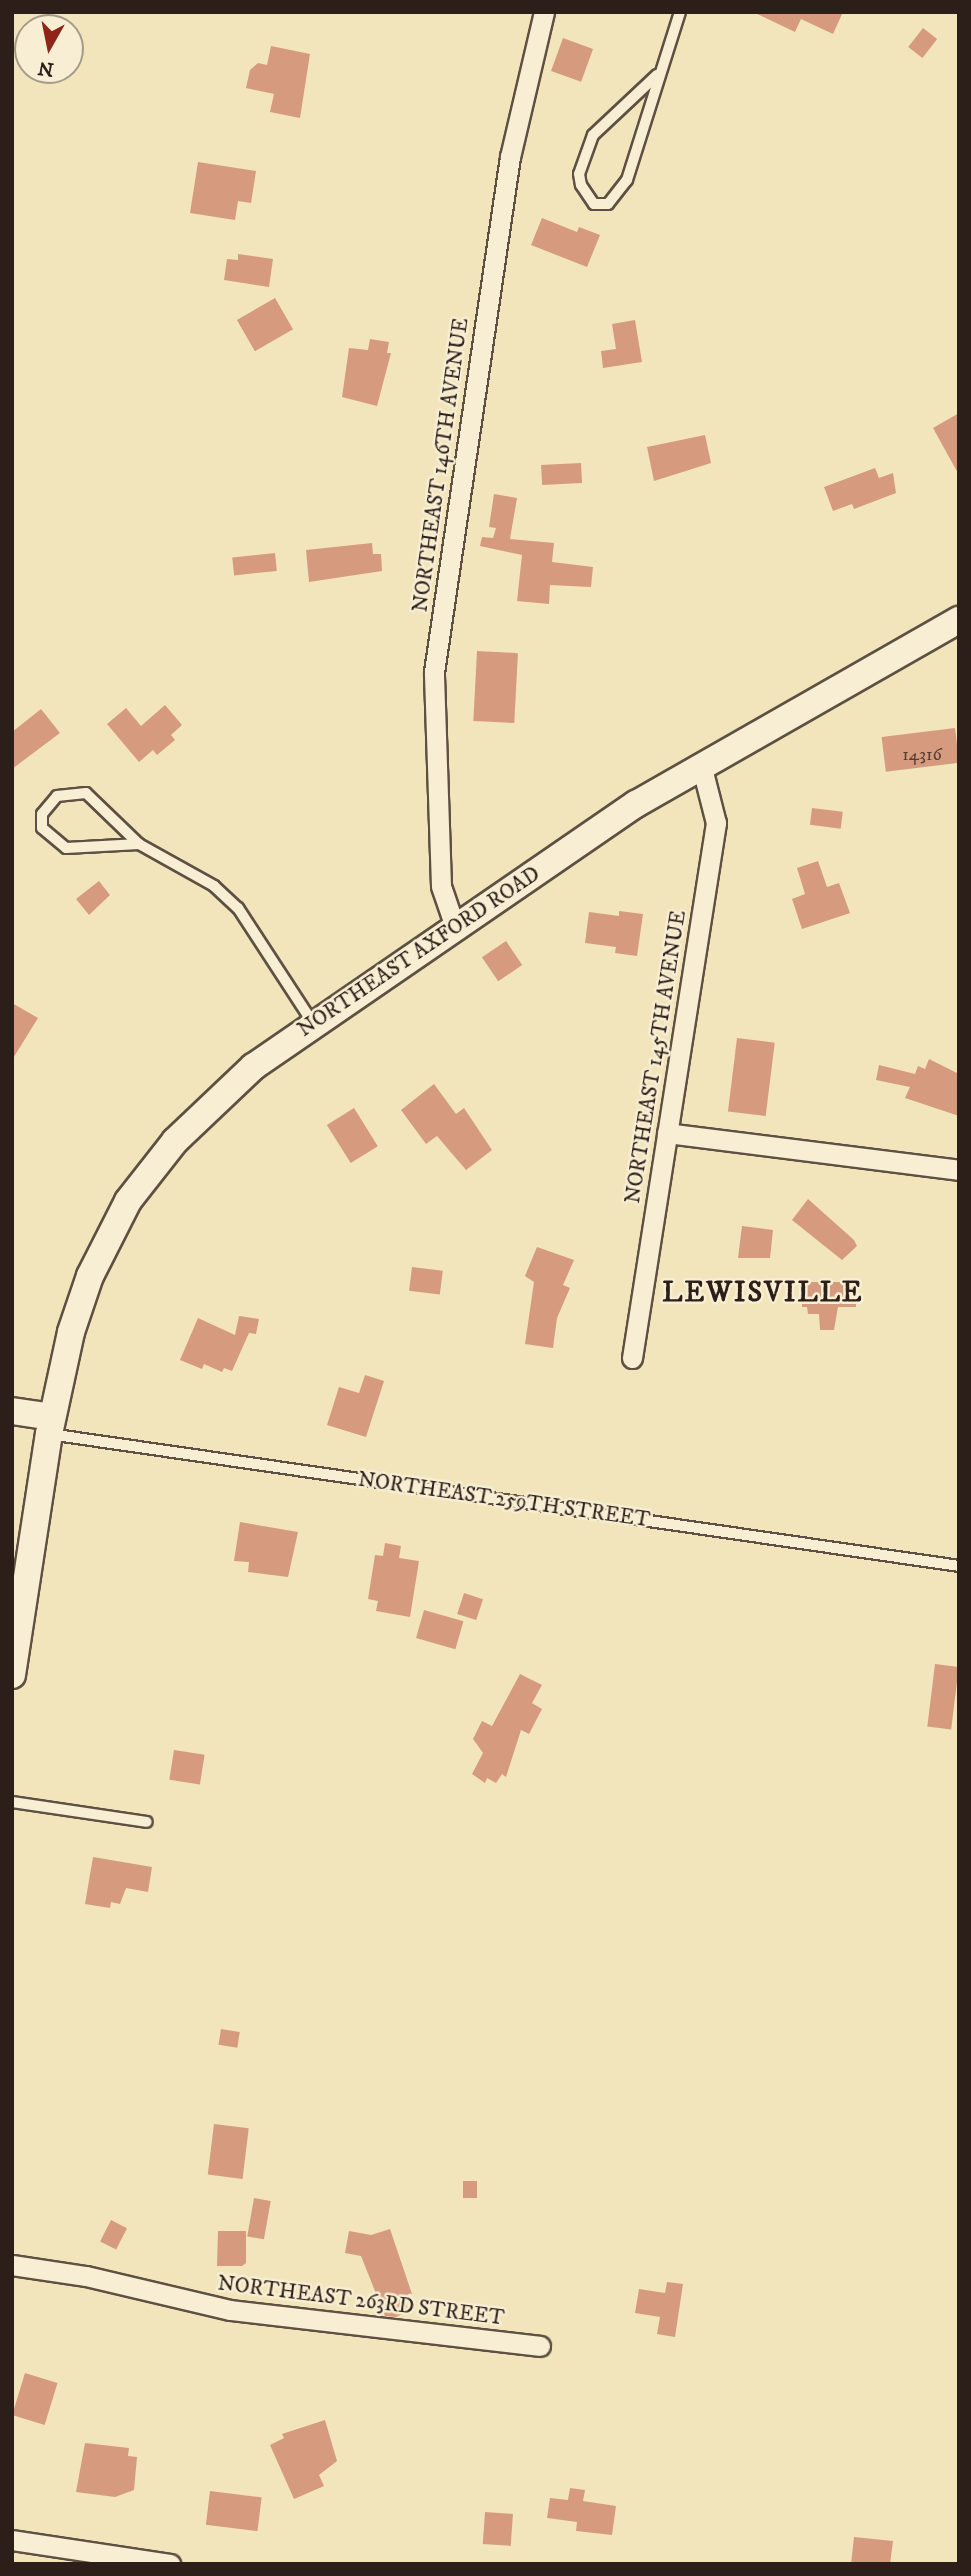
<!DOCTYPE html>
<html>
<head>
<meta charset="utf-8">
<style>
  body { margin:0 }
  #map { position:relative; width:971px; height:2576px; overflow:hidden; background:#f2e5bb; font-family:"IM FELL DW Pica",serif }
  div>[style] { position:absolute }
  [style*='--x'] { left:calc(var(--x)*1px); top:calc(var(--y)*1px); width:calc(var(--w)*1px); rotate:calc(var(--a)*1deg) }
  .building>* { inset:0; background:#d69b7f; transform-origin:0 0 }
  .roads { filter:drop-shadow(2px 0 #5e5042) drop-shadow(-2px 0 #5e5042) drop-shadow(0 2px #5e5042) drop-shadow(0 -2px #5e5042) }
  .lane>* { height:10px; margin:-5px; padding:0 5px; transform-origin:5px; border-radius:5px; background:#f7eed3 }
  .street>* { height:19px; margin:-9.5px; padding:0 9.5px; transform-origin:9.5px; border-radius:9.5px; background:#f7eed3 }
  .secondary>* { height:26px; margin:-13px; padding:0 13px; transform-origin:13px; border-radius:13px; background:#f7eed3 }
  span { translate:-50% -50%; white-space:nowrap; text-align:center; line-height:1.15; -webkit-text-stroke:5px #f7eed3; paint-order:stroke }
  .number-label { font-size:18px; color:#563e32 }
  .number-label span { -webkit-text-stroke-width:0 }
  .street-label { font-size:21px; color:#2c1f19 }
  .district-label { font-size:28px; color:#2c1f19; font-weight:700; letter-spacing:2px }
  .frame { position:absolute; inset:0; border:14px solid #2c1f19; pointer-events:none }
  .north { position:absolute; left:14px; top:14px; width:70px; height:70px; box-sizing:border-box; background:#f7eed3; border:2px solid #a69b89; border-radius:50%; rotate:189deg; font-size:19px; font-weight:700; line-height:28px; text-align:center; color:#2c1f19 }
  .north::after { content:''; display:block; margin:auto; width:24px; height:32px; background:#8f2418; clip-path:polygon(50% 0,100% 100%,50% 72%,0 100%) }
</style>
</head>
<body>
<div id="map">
  <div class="building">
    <i style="clip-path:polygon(753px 12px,843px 12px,833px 34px,801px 19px,795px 32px)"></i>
    <i style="left:923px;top:28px;width:18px;height:24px;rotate:38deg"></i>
    <i style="left:563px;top:38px;width:32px;height:35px;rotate:20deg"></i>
    <i style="clip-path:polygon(271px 46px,310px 54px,300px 118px,270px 112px,274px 94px,246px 88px,250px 70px,258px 63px,267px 65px)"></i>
    <i style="clip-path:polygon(198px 162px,256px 171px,251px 203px,238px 201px,235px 220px,190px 213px)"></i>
    <i style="clip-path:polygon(542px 218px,577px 232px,579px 227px,600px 235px,587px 267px,531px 245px)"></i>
    <i style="clip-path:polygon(238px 254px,273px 259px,269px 287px,224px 280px,227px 259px,238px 260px)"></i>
    <i style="left:275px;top:298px;width:36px;height:44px;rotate:60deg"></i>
    <i style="clip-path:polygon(635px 320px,642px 362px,603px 368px,601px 351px,616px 349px,612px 324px)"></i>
    <i style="clip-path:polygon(370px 339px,389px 342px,387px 353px,391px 353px,377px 406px,342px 397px,349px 348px,368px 350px)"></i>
    <i style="clip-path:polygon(959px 413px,959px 475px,933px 428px)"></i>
    <i style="clip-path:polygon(705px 435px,711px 463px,654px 481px,647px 447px)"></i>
    <i style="left:581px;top:463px;width:20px;height:40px;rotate:87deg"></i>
    <i style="clip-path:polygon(875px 468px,879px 478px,893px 473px,896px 493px,854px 509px,852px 504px,833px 511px,824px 487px)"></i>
    <i style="clip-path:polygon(494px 494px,517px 498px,510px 539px,554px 543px,552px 562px,593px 567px,591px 587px,550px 585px,549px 604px,517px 601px,522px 555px,480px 546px,482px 537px,493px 538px,496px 528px,489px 527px)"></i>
    <i style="clip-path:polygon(372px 543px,373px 554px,381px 554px,382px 571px,309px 582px,306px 550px)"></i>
    <i style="left:275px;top:553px;width:18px;height:43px;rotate:84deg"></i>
    <i style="left:477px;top:651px;width:41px;height:70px;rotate:3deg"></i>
    <i style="clip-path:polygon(165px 705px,182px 725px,171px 735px,175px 740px,157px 755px,153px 750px,139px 762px,107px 724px,126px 708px,141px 726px)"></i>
    <i style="clip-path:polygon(41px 709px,60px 733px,12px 769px,12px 732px)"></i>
    <i style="left:955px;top:728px;width:35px;height:74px;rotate:83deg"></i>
    <i style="left:812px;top:808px;width:31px;height:17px;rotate:7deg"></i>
    <i style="clip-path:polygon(818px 861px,827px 887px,839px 883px,850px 913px,802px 929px,792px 899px,805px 894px,797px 868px)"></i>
    <i style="clip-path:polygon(99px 881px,110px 895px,89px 915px,76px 899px)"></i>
    <i style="clip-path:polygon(619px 911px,643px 914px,637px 956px,615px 953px,616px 947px,585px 943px,589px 912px,619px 916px)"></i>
    <i style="left:506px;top:941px;width:29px;height:29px;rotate:56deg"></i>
    <i style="clip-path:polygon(12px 1003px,38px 1018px,12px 1060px)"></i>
    <i style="left:737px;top:1038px;width:38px;height:74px;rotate:7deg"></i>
    <i style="clip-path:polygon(929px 1059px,959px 1074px,959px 1116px,905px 1098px,910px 1087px,876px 1080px,879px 1065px,915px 1074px,918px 1066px,925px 1069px)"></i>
    <i style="clip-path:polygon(434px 1084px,456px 1114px,464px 1108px,492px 1150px,466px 1170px,437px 1136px,426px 1144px,401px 1110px)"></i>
    <i style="left:354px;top:1108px;width:45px;height:32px;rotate:58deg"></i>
    <i style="clip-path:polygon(808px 1199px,854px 1240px,857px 1246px,842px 1260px,792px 1220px)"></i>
    <i style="clip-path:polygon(742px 1226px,773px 1230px,770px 1258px,738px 1258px)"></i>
    <i style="clip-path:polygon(537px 1247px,574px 1260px,563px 1285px,570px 1288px,557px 1318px,553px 1348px,525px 1344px,534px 1282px,525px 1276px)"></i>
    <i style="left:412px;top:1267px;width:31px;height:24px;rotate:7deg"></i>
    <i style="clip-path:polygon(802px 1282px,856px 1282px,856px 1307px,838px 1307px,834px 1330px,820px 1330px,819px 1314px,808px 1314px,807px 1307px,802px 1307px)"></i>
    <i style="clip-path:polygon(239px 1316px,259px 1319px,256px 1334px,249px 1333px,232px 1371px,224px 1368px,222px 1372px,204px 1364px,202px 1369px,180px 1360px,198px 1318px,235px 1335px)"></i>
    <i style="clip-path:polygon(365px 1375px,384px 1381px,366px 1437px,327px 1425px,339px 1387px,359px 1393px)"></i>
    <i style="clip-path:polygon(240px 1522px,298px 1532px,288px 1577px,248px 1572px,249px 1562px,234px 1561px)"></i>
    <i style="clip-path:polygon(385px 1543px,401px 1546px,399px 1558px,419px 1561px,410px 1617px,376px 1611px,378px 1601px,368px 1599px,375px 1555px,383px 1556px)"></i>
    <i style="left:464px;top:1593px;width:20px;height:22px;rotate:18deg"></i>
    <i style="left:424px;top:1610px;width:41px;height:29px;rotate:16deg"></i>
    <i style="left:935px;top:1664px;width:24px;height:63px;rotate:7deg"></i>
    <i style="clip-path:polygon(520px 1674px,542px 1685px,532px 1703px,542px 1709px,529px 1734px,521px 1730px,506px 1777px,502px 1774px,496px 1783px,487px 1778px,485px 1783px,472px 1774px,483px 1753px,473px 1739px,482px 1721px,492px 1726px)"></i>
    <i style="left:174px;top:1750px;width:31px;height:30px;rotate:9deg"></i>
    <i style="clip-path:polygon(93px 1857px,152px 1867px,148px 1892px,126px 1888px,120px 1904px,111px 1902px,110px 1908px,85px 1904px)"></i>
    <i style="left:221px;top:2029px;width:19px;height:16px;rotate:9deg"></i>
    <i style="left:214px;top:2124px;width:35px;height:51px;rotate:7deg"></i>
    <i style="left:463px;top:2181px;width:14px;height:17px"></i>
    <i style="left:254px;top:2198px;width:17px;height:39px;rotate:10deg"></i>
    <i style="left:111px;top:2220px;width:18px;height:24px;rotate:27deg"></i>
    <i style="clip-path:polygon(390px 2229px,412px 2294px,403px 2297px,409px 2311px,396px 2317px,385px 2316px,361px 2256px,345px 2253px,349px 2231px,371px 2235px)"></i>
    <i style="clip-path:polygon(218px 2231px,246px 2231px,246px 2263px,242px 2266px,217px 2266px)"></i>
    <i style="clip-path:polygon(667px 2282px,683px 2284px,675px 2337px,657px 2334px,660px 2317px,635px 2313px,639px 2289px,665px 2293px)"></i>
    <i style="left:25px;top:2373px;width:34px;height:44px;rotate:17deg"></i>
    <i style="clip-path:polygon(325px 2420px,337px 2461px,319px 2475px,324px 2486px,294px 2499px,270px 2445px,284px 2438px,282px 2434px)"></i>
    <i style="clip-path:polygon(85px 2443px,129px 2448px,128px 2456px,137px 2457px,134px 2490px,115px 2497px,76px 2492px)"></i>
    <i style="clip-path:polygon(570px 2488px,585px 2490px,583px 2501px,616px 2506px,612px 2535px,576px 2531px,577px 2522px,547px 2518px,550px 2498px,568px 2500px)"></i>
    <i style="left:210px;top:2491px;width:52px;height:34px;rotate:7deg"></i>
    <i style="left:485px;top:2512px;width:28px;height:32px;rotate:4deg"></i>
    <i style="clip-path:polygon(854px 2537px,893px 2541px,890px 2564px,851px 2564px)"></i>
  </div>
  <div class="roads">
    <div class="lane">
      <i style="--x:657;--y:75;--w:88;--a:136.8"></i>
      <i style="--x:593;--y:135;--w:41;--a:109.7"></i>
      <i style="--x:579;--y:174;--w:11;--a:80"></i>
      <i style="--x:581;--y:185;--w:23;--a:56"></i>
      <i style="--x:594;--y:204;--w:14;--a:0"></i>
      <i style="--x:608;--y:204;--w:31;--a:-52"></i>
      <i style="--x:627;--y:180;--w:176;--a:-72.5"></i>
      <i style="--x:139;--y:844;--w:73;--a:176.9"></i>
      <i style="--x:66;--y:848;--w:31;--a:-140"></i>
      <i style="--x:42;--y:828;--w:14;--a:-90"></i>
      <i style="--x:42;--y:814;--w:23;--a:-50"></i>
      <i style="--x:57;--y:796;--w:29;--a:-6"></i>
      <i style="--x:86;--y:793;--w:74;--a:43.9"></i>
      <i style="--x:139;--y:844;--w:86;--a:29.2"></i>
      <i style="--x:214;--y:886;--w:33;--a:43"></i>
      <i style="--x:238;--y:908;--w:137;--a:56.9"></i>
      <i style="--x:49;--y:1434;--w:920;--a:8.25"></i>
      <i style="--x:12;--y:1802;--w:136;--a:8.4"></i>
    </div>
    <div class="street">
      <i style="--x:455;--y:927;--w:43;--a:-108.9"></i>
      <i style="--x:441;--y:886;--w:214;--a:-91.9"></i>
      <i style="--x:434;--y:672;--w:521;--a:-81.61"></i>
      <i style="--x:510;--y:157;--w:149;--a:-76.8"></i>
      <i style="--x:667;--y:1133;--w:294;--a:7.2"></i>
      <i style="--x:632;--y:1358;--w:542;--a:-81.08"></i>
      <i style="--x:716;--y:823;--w:61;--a:-104.3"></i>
      <i style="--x:12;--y:2265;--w:75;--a:8.5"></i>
      <i style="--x:86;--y:2276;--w:148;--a:13.3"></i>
      <i style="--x:230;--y:2310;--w:312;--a:6.6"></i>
      <i style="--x:12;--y:2540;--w:160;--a:8.6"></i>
    </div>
    <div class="secondary">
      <i style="--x:12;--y:1411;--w:40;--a:8.5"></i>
      <i style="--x:12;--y:1675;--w:244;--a:-81.3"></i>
      <i style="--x:49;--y:1434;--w:104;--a:-77.8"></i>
      <i style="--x:71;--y:1332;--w:59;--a:-71.3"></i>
      <i style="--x:90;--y:1276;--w:84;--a:-63.1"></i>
      <i style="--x:128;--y:1201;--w:76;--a:-51.9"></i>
      <i style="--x:175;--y:1141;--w:108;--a:-43.5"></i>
      <i style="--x:253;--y:1067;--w:465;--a:-34.5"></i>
      <i style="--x:636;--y:804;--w:372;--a:-29.7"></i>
    </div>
  </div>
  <div class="number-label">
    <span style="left:922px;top:755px">14316</span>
  </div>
  <div class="street-label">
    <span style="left:441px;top:465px;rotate:-82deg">NORTHEAST 146TH AVENUE</span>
    <span style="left:419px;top:952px;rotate:-34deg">NORTHEAST AXFORD ROAD</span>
    <span style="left:656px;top:1057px;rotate:-81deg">NORTHEAST 145TH AVENUE</span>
    <span style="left:504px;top:1500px;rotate:8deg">NORTHEAST 259TH STREET</span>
    <span style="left:361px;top:2301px;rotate:7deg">NORTHEAST 263RD STREET</span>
  </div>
  <div class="district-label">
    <span style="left:763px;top:1293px">LEWISVILLE</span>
  </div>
  <div class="frame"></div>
  <div class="north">N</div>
</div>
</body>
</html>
